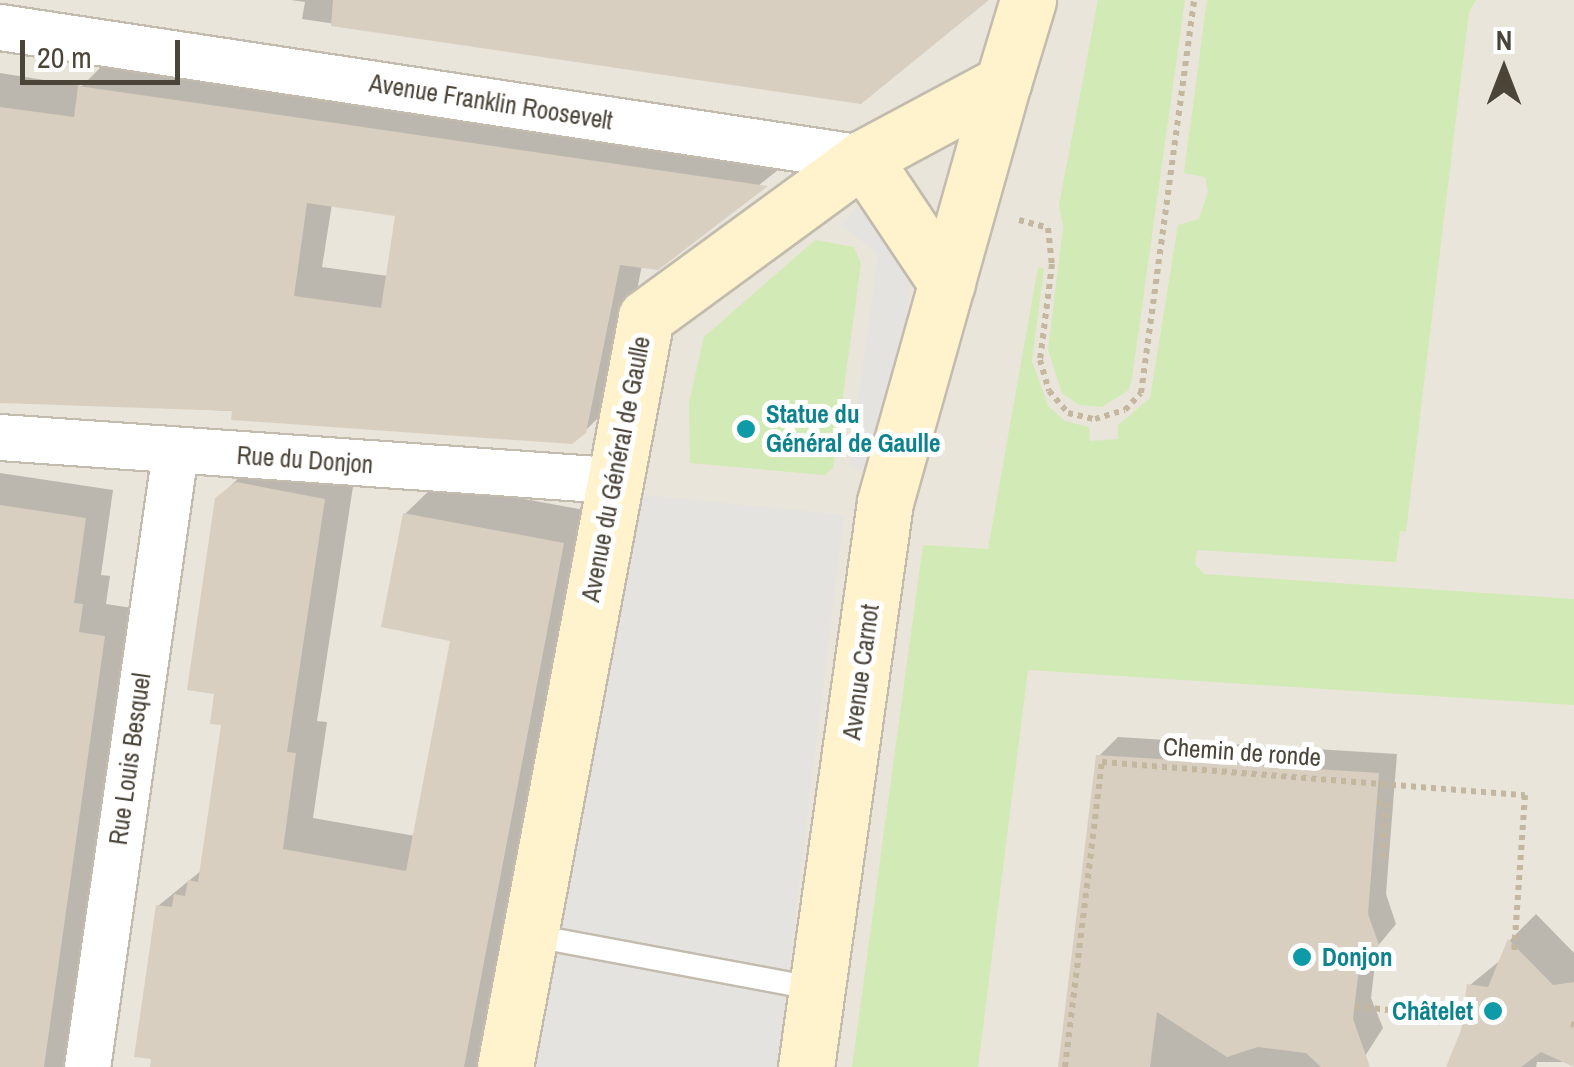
<!DOCTYPE html>
<html>
<head>
<meta charset="utf-8">
<style>
  body { margin:0 }
  #map { position:relative; width:1574px; height:1067px; overflow:hidden; background:#f6f3ec; font-family:"Archivo Narrow",sans-serif }
  div>[style] { position:absolute }
  [style*='--x'] { left:calc(var(--x)*1px); top:calc(var(--y)*1px); width:calc(var(--w)*1px); rotate:calc(var(--a)*1deg) }
  .residential>* { inset:0; background:#eae5da; transform-origin:0 0 }
  .green>* { inset:0; background:#d2eab5 }
  .parking>* { inset:0; background:#e5e3e0 }
  .shadow>* { inset:0; background:#0003 }
  .building>* { inset:0; background:#d8cfc1 }
  .path>* { height:6px; margin-top:-3px; transform-origin:0; background:repeating-linear-gradient(90deg,#c4b79f 0 5px,transparent 0 10px) }
  .roads { filter:drop-shadow(2px 0 #c2bbae) drop-shadow(-2px 0 #c2bbae) drop-shadow(0 2px #c2bbae) drop-shadow(0 -2px #c2bbae) }
  .lane>* { height:22px; margin:-11px; padding:0 11px; transform-origin:11px; border-radius:11px; background:#fff }
  .street>* { height:45px; margin:-22.5px; padding:0 22.5px; transform-origin:22.5px; border-radius:22.5px; background:#fff }
  .secondary>* { height:55px; margin:-27.5px; padding:0 27.5px; transform-origin:27.5px; border-radius:27.5px; background:#fff3cd }
  .dots>* { width:28px; height:28px; translate:-50% -50%; box-sizing:border-box; border:5px solid #fff; border-radius:50% }
  span { translate:-50% -50%; white-space:nowrap; text-align:center; line-height:1.15; -webkit-text-stroke:10px #fff; paint-order:stroke }
  .street-label { font-size:25px; color:#4b4439 }
  .culture-label { font-size:25px; color:#0d838f; font-weight:700 }
  .left { translate:0 -50%; text-align:left }
  .right { translate:-100% -50%; text-align:right }
  .north { position:absolute; left:1454px; top:20px; width:100px; height:100px; -webkit-text-stroke:8px #fff; paint-order:stroke; rotate:0deg; font-size:28px; font-weight:700; line-height:40px; text-align:center; color:#4b4439 }
  .north::after { content:''; display:block; margin:auto; width:35px; height:45px; background:#4b4439; clip-path:polygon(50% 0,100% 100%,50% 72%,0 100%) }
  .scale { position:absolute; left:20px; top:40px; width:160px; height:45px; box-sizing:border-box; border:5px solid #4b4439; border-top:0; padding-left:12px; font-size:30px; line-height:35px; white-space:nowrap; color:#4b4439; -webkit-text-stroke:8px #fff; paint-order:stroke }
</style>
</head>
<body>
<div id="map">
  <div class="residential">
    <i style="left:0;top:0;width:1574px;height:1067px"></i>
  </div>
  <div class="green">
    <i style="clip-path:polygon(1098px 0,1185px 0,1132px 378px,1129px 390px,1102px 407px,1079px 405px,1062px 393px,1048px 350px,1063px 227px,1059px 205px)"></i>
    <i style="clip-path:polygon(1207px 0,1476px 0,1469px 12px,1406px 532px,1400px 531px,1396px 562px,1197px 550px,1195px 564px,1204px 574px,1574px 599px,1574px 705px,1028px 670px,978px 1067px,852px 1067px,923px 545px,988px 549px,1038px 267px,1044px 269px,1032px 361px,1048px 406px,1065px 421px,1089px 427px,1090px 441px,1118px 439px,1118px 425px,1150px 398px,1178px 225px,1199px 219px,1208px 191px,1205px 177px,1184px 173px)"></i>
    <i style="clip-path:polygon(815px 240px,854px 247px,861px 264px,833px 468px,825px 475px,690px 463px,689px 402px,704px 337px)"></i>
  </div>
  <div class="parking">
    <i style="clip-path:polygon(865px 197px,912px 273px,886px 473px,849px 468px,878px 253px,841px 226px)"></i>
    <i style="clip-path:polygon(627px 493px,844px 515px,777px 1067px,521px 1067px)"></i>
  </div>
  <div class="shadow">
    <i style="clip-path:polygon(291px 0,979px 0,860px 102px,302px 19px,305px 2px)"></i>
    <i style="clip-path:polygon(evenodd,110px 58px,794px 157px,657px 267px,642px 265px,615px 401px,585px 431px,0 398px,0 73px,82px 86px,110px 58px,332px 204px,398px 214px,388px 276px,322px 267px,332px 204px)"></i>
    <i style="clip-path:polygon(250px 467px,356px 467px,317px 721px,327px 722px,313px 818px,415px 836px,453px 639px,405px 514px,437px 483px,595px 512px,488px 1067px,152px 1067px,158px 906px,202px 870px,223px 722px,217px 692px,217px 499px)"></i>
    <i style="clip-path:polygon(0 473px,113px 490px,101px 575px,110px 576px,106px 604px,132px 608px,66px 1067px,0 1067px)"></i>
    <i style="clip-path:polygon(1118px 737px,1397px 754px,1386px 894px,1396px 924px,1377px 947px,1371px 998px,1383px 1028px,1358px 1067px,1060px 1067px,1099px 756px)"></i>
    <i style="clip-path:polygon(1536px 914px,1574px 953px,1574px 1052px,1565px 1062px,1537px 1062px,1536px 1067px,1459px 1067px,1470px 985px,1502px 959px,1510px 940px)"></i>
  </div>
  <div class="building">
    <i style="clip-path:polygon(333px 0,989px 0,861px 104px,331px 26px)"></i>
    <i style="clip-path:polygon(evenodd,78px 86px,342px 124px,768px 186px,658px 270px,620px 265px,586px 433px,572px 444px,231px 420px,232px 411px,0 403px,0 107px,74px 117px,78px 86px,307px 203px,395px 216px,381px 308px,294px 296px,307px 203px)"></i>
    <i style="clip-path:polygon(236px 482px,325px 499px,287px 752px,296px 753px,283px 849px,406px 871px,450px 641px,381px 627px,403px 513px,564px 543px,464px 1067px,150px 1067px,151px 1059px,134px 1057px,156px 905px,172px 907px,174px 894px,185px 896px,188px 880px,198px 882px,221px 725px,210px 724px,214px 694px,187px 690px,215px 498px)"></i>
    <i style="clip-path:polygon(0 505px,86px 518px,74px 603px,83px 604px,79px 632px,105px 636px,44px 1067px,0 1067px)"></i>
    <i style="clip-path:polygon(1096px 755px,1379px 773px,1368px 914px,1379px 945px,1359px 968px,1353px 1019px,1370px 1067px,1321px 1067px,1306px 1053px,1258px 1047px,1227px 1057px,1157px 1012px,1150px 1067px,1058px 1067px)"></i>
    <i style="clip-path:polygon(1508px 939px,1553px 985px,1574px 982px,1574px 1067px,1541px 1052px,1521px 1067px,1446px 1067px,1461px 1030px,1467px 984px,1488px 987px)"></i>
  </div>
  <div class="path">
    <i style="--x:1019;--y:220;--w:30;--a:15"></i>
    <i style="--x:1048;--y:228;--w:36;--a:84"></i>
    <i style="--x:1052;--y:264;--w:97;--a:97.1"></i>
    <i style="--x:1040;--y:360;--w:32;--a:74"></i>
    <i style="--x:1049;--y:391;--w:29;--a:49"></i>
    <i style="--x:1068;--y:413;--w:28;--a:13"></i>
    <i style="--x:1095;--y:419;--w:31;--a:-17"></i>
    <i style="--x:1125;--y:410;--w:23;--a:-47"></i>
    <i style="--x:1141;--y:393;--w:397;--a:-82.3"></i>
    <i style="--x:1377;--y:802;--w:10;--a:6"></i>
    <i style="--x:1387;--y:803;--w:59;--a:94.8"></i>
    <i style="--x:1355;--y:1006;--w:109;--a:6.9"></i>
    <i style="--x:1571;--y:1024;--w:3;--a:18"></i>
    <i style="--x:1065;--y:1067;--w:307;--a:-83.1"></i>
    <i style="--x:1102;--y:762;--w:424;--a:4.5"></i>
    <i style="--x:1525;--y:795;--w:159;--a:94"></i>
  </div>
  <div class="roads">
    <div class="lane">
      <i style="--x:529;--y:935;--w:293;--a:10.6"></i>
    </div>
    <div class="street">
      <i style="--x:0;--y:27;--w:873;--a:8.63"></i>
      <i style="--x:0;--y:437;--w:613;--a:4.03"></i>
      <i style="--x:87;--y:1067;--w:621;--a:-81.86"></i>
    </div>
    <div class="secondary">
      <i style="--x:863;--y:158;--w:151;--a:56.3"></i>
      <i style="--x:505;--y:1067;--w:763;--a:-79.35"></i>
      <i style="--x:646;--y:317;--w:269;--a:-36.2"></i>
      <i style="--x:863;--y:158;--w:159;--a:-28.2"></i>
      <i style="--x:1003;--y:83;--w:87;--a:-73.2"></i>
      <i style="--x:806;--y:1067;--w:570;--a:-82.04"></i>
      <i style="--x:885;--y:502;--w:435;--a:-74.3"></i>
    </div>
  </div>
  <div class="dots">
    <i style="left:746px;top:429px;background:#0f9aa8"></i>
    <i style="left:1302px;top:957px;background:#0f9aa8"></i>
    <i style="left:1493px;top:1011px;background:#0f9aa8"></i>
  </div>
  <div class="street-label">
    <span style="left:491px;top:102px;rotate:9deg">Avenue Franklin Roosevelt</span>
    <span style="left:305px;top:460px;rotate:4deg">Rue du Donjon</span>
    <span style="left:616px;top:469px;rotate:-79deg">Avenue du Général de Gaulle</span>
    <span style="left:861px;top:672px;rotate:-82deg">Avenue Carnot</span>
    <span style="left:1242px;top:752px;rotate:4deg">Chemin de ronde</span>
    <span style="left:130px;top:759px;rotate:-82deg">Rue Louis Besquel</span>
  </div>
  <div class="culture-label">
    <span class="left" style="left:766px;top:429px">Statue du<br>Général de Gaulle</span>
    <span class="left" style="left:1322px;top:957px">Donjon</span>
    <span class="right" style="left:1473px;top:1011px">Châtelet</span>
  </div>
  <div class="north">N</div>
  <div class="scale">20 m</div>
</div>
</body>
</html>
